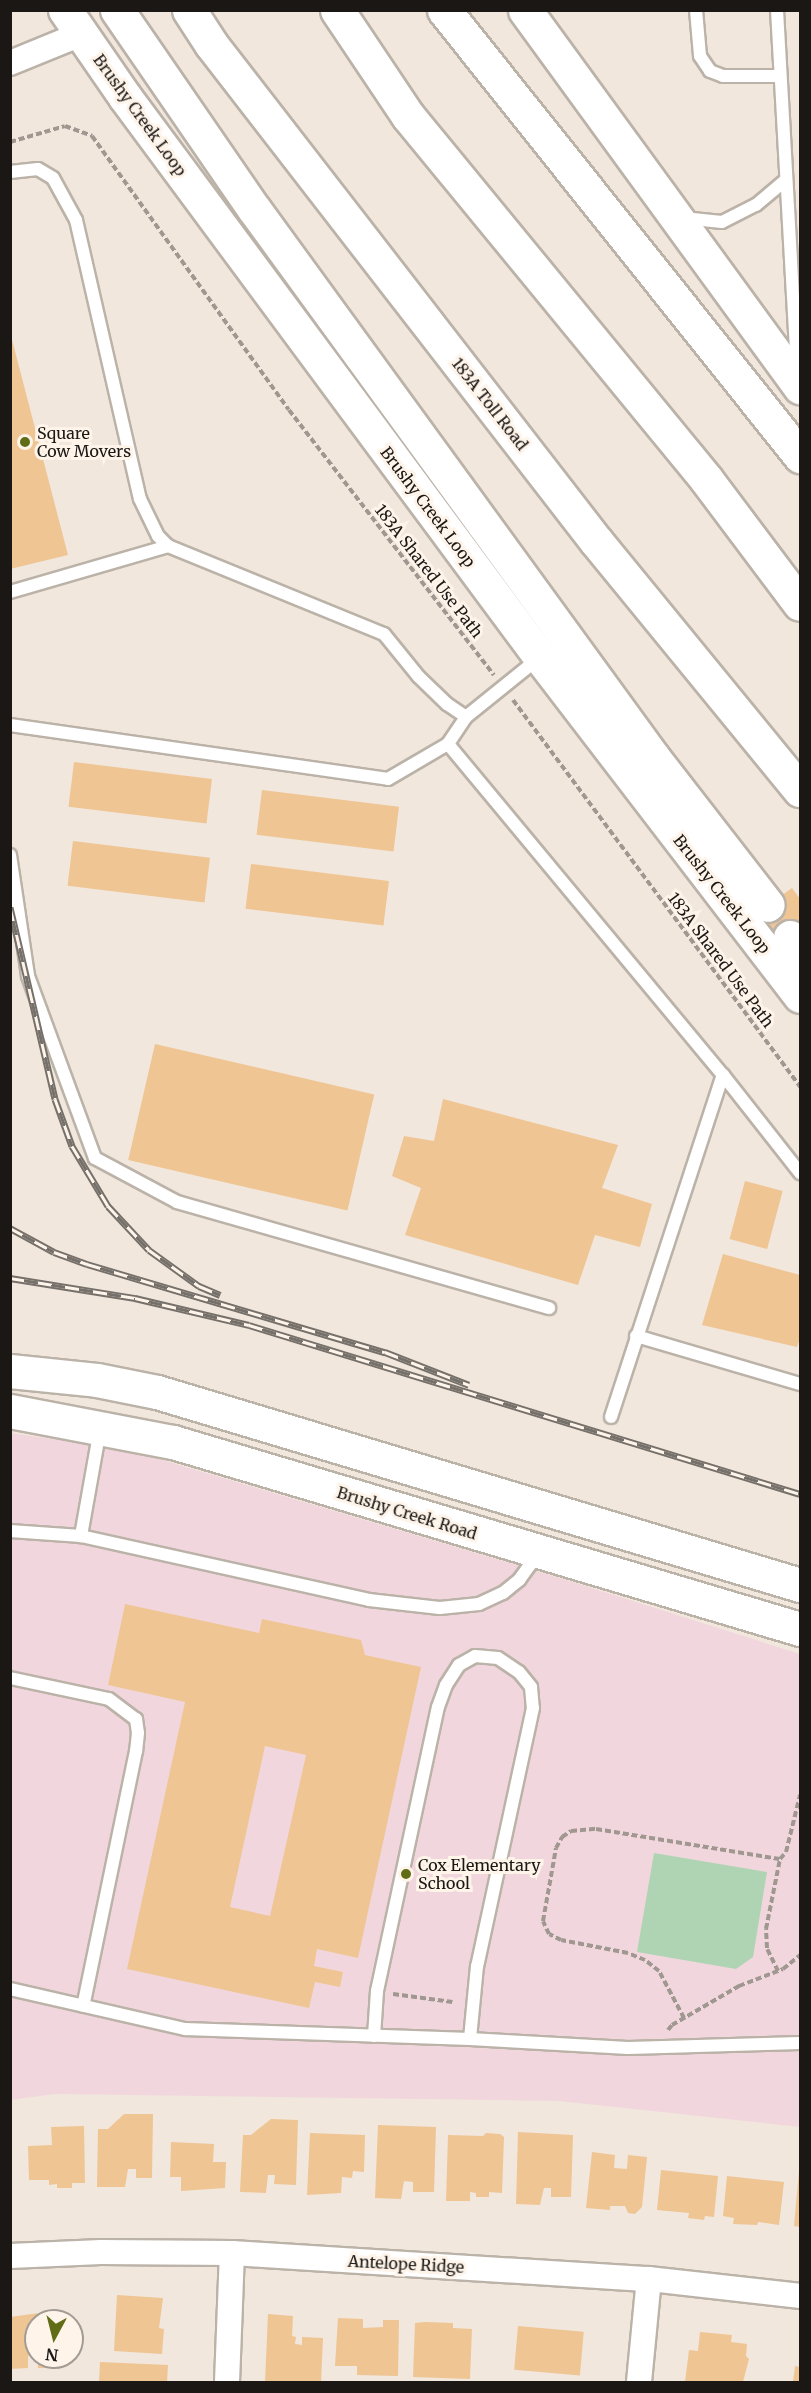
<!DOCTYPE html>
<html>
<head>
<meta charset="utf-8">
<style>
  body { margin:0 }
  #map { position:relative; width:811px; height:2393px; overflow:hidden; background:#f1e7dd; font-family:Merriweather,serif }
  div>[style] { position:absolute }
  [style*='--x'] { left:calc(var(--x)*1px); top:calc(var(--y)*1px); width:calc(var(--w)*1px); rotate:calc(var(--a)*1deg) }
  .education>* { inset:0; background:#f1d7dd }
  .green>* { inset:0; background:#afd4b3 }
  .building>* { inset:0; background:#efc594; transform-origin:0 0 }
  .path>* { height:4px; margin-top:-2px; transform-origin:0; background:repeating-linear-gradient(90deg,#9f9790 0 6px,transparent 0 9px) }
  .roads { filter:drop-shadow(2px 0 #bbb2a8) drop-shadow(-2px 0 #bbb2a8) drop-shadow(0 2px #bbb2a8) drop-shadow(0 -2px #bbb2a8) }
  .lane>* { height:12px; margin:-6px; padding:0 6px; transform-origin:6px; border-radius:6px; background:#fff }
  .street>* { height:24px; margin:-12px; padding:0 12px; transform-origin:12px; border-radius:12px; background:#fff }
  .secondary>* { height:33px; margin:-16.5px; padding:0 16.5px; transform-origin:16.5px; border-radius:16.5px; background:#fff }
  .highway>* { height:33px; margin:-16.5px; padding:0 16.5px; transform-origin:16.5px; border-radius:16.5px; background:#fff }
  .rail>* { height:7px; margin-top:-3.5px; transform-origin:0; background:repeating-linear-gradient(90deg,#fef4ea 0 14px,#76706a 0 28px); box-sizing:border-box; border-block:2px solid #76706a }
  .dots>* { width:16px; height:16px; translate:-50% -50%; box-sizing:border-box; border:3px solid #fef4ea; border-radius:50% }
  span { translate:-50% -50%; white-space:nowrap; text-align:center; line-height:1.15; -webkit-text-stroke:6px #fef4ea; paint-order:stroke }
  .street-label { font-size:16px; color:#1a1714 }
  .poi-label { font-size:16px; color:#1a1714 }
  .left { translate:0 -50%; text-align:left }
  .frame { position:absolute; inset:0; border:12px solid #1a1714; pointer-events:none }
  .north { position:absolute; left:24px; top:2309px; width:60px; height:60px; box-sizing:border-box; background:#fef4ea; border:2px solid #a39c94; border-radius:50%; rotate:187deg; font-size:16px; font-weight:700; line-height:24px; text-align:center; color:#1a1714 }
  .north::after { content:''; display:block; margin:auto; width:21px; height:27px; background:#616d16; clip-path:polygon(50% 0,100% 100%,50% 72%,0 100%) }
</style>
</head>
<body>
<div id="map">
  <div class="education">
    <i style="clip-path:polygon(10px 1433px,125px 1449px,557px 1577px,800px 1654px,800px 2127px,559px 2101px,55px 2094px,11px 2100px)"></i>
  </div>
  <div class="green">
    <i style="clip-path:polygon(654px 1853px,767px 1872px,753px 1957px,736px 1969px,637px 1952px)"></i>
  </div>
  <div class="building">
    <i style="clip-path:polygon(10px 332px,68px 555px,10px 569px)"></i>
    <i style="left:74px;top:762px;width:139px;height:45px;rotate:7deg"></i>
    <i style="left:262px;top:790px;width:138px;height:45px;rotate:7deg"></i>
    <i style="left:73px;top:841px;width:138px;height:45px;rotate:7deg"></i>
    <i style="left:251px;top:864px;width:139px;height:45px;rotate:7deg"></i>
    <i style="clip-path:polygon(792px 888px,800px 899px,800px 930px,771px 952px,748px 920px)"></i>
    <i style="left:155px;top:1044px;width:225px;height:119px;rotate:13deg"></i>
    <i style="clip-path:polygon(443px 1099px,618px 1145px,602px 1188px,652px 1204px,640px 1247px,595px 1235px,578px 1285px,405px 1235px,421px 1188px,392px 1176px,404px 1136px,434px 1141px)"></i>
    <i style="left:745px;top:1181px;width:39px;height:60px;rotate:15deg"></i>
    <i style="clip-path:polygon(723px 1254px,800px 1275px,800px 1338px,797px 1347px,702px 1325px)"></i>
    <i style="clip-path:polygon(evenodd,125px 1604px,259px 1633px,262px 1619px,361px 1640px,365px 1655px,421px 1667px,358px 1958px,317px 1949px,314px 1966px,343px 1972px,340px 1987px,315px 1982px,309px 2008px,127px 1969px,185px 1702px,108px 1685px,125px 1604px,265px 1746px,306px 1755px,270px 1916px,230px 1907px,265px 1746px)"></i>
    <i style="clip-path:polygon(124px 2114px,153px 2114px,152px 2178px,136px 2178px,136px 2169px,128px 2169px,125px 2187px,97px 2187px,98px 2129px,108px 2129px)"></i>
    <i style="clip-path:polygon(271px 2119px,298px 2120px,296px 2185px,274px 2184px,275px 2175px,268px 2175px,266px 2193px,240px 2192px,243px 2135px,251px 2135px)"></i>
    <i style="clip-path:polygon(378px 2125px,436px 2127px,434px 2192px,413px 2192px,413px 2182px,404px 2181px,401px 2199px,375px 2198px)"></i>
    <i style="clip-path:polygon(84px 2126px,85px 2183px,72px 2183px,72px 2188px,57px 2188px,57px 2184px,49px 2185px,49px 2180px,29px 2180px,28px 2146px,52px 2145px,51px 2127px)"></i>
    <i style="clip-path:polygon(518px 2132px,573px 2135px,571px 2197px,551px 2197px,551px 2188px,544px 2188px,540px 2205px,516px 2204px)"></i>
    <i style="clip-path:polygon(310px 2133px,365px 2135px,364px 2172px,353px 2171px,352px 2178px,342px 2177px,341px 2193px,307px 2195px)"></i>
    <i style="clip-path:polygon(486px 2133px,500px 2134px,504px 2137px,502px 2193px,489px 2192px,489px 2197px,476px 2197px,476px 2193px,470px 2192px,470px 2201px,446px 2201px,448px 2135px,483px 2136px)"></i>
    <i style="clip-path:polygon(171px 2142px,214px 2144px,213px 2162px,226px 2162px,225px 2188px,181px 2191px,181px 2177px,170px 2177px)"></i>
    <i style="clip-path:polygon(592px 2152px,615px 2155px,614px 2168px,627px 2169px,628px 2155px,647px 2157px,642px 2207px,635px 2214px,628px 2213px,625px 2206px,610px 2206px,610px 2210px,586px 2208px)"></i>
    <i style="clip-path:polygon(661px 2170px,718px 2176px,714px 2217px,705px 2216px,704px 2220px,688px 2218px,689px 2213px,657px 2210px)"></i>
    <i style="clip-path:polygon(799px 2171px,800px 2172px,800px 2227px,794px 2226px)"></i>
    <i style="clip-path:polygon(727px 2176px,784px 2182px,779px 2225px,758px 2222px,757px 2225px,733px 2224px,734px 2218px,723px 2216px)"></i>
    <i style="clip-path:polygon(117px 2295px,163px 2298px,159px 2328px,164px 2329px,162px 2354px,114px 2351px)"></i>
    <i style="clip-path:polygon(61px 2310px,61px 2321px,36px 2321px,36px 2355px,28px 2356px,28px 2368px,10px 2369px,10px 2317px)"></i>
    <i style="clip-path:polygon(268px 2314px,293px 2316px,292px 2336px,296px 2337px,295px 2344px,302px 2345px,302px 2337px,323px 2338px,321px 2382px,265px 2382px)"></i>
    <i style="clip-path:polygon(338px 2318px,363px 2319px,363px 2328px,383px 2327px,383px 2320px,399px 2320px,398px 2376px,357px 2375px,357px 2366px,335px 2366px)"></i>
    <i style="clip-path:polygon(425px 2322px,453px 2323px,453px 2328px,472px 2329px,470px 2379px,413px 2377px,415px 2323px)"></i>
    <i style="left:518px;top:2326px;width:66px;height:44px;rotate:5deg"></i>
    <i style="clip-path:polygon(700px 2332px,732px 2335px,731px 2342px,747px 2344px,746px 2356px,749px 2359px,743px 2382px,685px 2382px,689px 2350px,698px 2351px)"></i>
    <i style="left:38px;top:2357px;width:25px;height:11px"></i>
    <i style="clip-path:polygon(100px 2362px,168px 2365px,167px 2382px,99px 2382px)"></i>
    <i style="clip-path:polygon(795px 2366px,800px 2367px,800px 2382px,793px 2382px)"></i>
  </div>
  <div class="path">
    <i style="--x:10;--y:142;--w:57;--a:-16.2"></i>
    <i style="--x:65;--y:126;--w:29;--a:20"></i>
    <i style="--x:92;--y:136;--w:337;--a:54.3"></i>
    <i style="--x:289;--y:410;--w:335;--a:52.3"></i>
    <i style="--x:513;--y:700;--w:482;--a:53.4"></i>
    <i style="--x:778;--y:1971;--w:25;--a:-116"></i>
    <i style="--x:767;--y:1948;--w:19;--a:-93"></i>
    <i style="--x:766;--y:1929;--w:71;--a:-78.7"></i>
    <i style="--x:393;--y:1994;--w:60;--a:7.7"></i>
    <i style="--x:684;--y:2018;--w:53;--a:-118"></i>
    <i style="--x:659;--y:1971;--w:18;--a:-142"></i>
    <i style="--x:645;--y:1960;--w:18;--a:-158"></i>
    <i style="--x:628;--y:1953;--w:68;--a:-169"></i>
    <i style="--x:561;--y:1940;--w:13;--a:-153"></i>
    <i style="--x:549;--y:1934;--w:14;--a:-115"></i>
    <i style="--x:543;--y:1921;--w:74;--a:-79.9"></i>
    <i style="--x:556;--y:1848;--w:13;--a:-61"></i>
    <i style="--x:562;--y:1837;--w:11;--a:-34"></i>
    <i style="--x:571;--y:1831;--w:25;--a:-5"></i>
    <i style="--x:596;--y:1829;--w:186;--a:9.3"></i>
    <i style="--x:780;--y:1859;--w:9;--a:-49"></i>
    <i style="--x:786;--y:1852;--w:59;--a:-76.2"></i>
    <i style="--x:668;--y:2030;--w:6;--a:-51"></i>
    <i style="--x:672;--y:2025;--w:78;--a:-30.2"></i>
    <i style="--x:739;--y:1986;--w:47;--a:-21.1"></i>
    <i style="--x:783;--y:1969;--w:22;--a:-39"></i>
  </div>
  <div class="roads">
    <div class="lane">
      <i style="--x:696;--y:10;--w:46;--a:85"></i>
      <i style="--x:700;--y:56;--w:18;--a:56"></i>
      <i style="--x:710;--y:71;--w:14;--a:21"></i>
      <i style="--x:723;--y:76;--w:57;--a:0"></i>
      <i style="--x:777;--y:10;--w:339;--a:86.8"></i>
      <i style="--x:796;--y:348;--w:15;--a:74"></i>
      <i style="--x:10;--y:172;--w:28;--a:-6"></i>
      <i style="--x:38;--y:169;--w:17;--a:31"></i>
      <i style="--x:53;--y:178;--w:48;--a:61.3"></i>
      <i style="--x:76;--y:220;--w:286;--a:77.1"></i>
      <i style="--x:140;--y:499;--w:41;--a:64.1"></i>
      <i style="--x:158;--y:536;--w:14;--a:45"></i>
      <i style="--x:168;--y:546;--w:233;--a:22.2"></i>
      <i style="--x:384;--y:634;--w:55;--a:50.9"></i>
      <i style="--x:419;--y:677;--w:39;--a:44"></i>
      <i style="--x:447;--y:704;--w:23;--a:34"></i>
      <i style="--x:683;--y:218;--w:39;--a:6"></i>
      <i style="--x:722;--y:222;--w:38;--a:-27"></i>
      <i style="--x:756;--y:205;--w:39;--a:-40"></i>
      <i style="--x:10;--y:592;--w:165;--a:-16.2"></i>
      <i style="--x:539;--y:658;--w:94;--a:141.1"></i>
      <i style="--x:466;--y:717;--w:32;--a:124"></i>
      <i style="--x:448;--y:744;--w:430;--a:50.3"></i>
      <i style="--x:723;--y:1075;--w:125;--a:51.8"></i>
      <i style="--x:10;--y:725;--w:382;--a:8.1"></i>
      <i style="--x:388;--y:779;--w:69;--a:-30.3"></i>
      <i style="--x:10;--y:855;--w:122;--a:81.5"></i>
      <i style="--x:28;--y:976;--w:194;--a:69.8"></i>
      <i style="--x:95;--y:1158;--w:93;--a:28.2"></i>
      <i style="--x:177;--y:1202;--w:387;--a:15.9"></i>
      <i style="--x:636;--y:1336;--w:171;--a:16.3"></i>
      <i style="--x:611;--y:1417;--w:360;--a:-71.9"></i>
      <i style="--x:100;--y:1429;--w:109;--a:100.1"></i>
      <i style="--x:81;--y:1536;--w:295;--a:12.5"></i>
      <i style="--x:369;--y:1600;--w:71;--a:6.4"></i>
      <i style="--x:440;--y:1608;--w:39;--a:-6"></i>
      <i style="--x:479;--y:1604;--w:26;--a:-25"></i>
      <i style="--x:503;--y:1593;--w:21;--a:-39"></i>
      <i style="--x:519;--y:1580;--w:32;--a:-54"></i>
      <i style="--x:10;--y:1531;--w:71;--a:4"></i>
      <i style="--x:10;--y:1678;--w:101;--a:12"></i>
      <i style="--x:109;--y:1699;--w:34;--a:37"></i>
      <i style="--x:136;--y:1719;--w:14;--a:82"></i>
      <i style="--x:138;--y:1733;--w:18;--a:96"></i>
      <i style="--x:136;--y:1751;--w:260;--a:101.7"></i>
      <i style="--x:10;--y:1989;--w:180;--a:12.9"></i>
      <i style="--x:185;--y:2029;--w:285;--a:2"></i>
      <i style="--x:470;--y:2039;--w:158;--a:3.3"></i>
      <i style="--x:628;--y:2048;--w:172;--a:-1.7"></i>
      <i style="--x:374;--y:2036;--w:45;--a:-86.2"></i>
      <i style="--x:377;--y:1991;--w:290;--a:-77.9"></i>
      <i style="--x:438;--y:1707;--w:23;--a:-70"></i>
      <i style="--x:446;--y:1685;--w:24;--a:-57"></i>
      <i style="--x:459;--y:1665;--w:18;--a:-29"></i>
      <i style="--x:475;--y:1656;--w:23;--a:5"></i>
      <i style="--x:498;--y:1658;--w:25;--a:34"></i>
      <i style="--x:519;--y:1672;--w:19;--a:51"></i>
      <i style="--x:531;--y:1687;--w:21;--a:85"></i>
      <i style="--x:533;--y:1708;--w:264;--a:102.2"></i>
      <i style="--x:477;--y:1966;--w:73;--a:95.5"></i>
    </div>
    <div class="street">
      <i style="--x:10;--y:63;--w:77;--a:-22.2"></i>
      <i style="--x:10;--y:2256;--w:91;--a:-2.5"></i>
      <i style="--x:101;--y:2252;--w:131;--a:0.4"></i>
      <i style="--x:232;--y:2253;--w:418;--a:3.6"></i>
      <i style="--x:649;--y:2279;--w:152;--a:6.4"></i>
      <i style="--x:227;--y:2382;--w:129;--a:-87.8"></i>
      <i style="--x:639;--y:2382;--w:103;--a:-84.5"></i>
    </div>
    <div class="secondary">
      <i style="--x:65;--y:10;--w:106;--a:55.4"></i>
      <i style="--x:125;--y:97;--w:697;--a:53.46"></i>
      <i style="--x:540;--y:657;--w:427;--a:52.5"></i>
      <i style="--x:525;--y:10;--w:467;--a:53.9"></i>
      <i style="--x:10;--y:1371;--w:87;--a:5.9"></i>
      <i style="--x:97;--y:1380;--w:61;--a:11.3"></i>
      <i style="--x:157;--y:1392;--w:671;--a:16.71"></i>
      <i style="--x:10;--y:1411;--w:166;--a:10.8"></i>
      <i style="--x:173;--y:1442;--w:654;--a:16.61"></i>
    </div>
    <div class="highway">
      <i style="--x:117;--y:10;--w:242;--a:55.5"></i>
      <i style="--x:254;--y:209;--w:678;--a:53.94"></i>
      <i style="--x:653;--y:757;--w:187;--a:52.2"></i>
      <i style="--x:189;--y:10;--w:40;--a:57.1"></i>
      <i style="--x:211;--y:44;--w:629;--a:52.24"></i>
      <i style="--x:596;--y:541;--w:322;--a:50.7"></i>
      <i style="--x:337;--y:10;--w:128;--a:56.2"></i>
      <i style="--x:408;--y:116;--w:470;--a:50.6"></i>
      <i style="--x:706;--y:479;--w:156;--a:53.1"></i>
      <i style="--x:444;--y:10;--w:571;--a:51.4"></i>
      <i style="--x:790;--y:937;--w:21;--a:62"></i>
    </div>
  </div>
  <div class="rail">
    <i style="--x:10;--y:907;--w:197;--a:76.8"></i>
    <i style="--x:55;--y:1099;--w:50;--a:70.1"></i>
    <i style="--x:72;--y:1146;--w:70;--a:59"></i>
    <i style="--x:108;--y:1206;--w:60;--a:47"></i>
    <i style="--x:149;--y:1250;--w:62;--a:35.8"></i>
    <i style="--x:199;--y:1286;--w:23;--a:23"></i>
    <i style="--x:10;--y:1228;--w:50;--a:28.6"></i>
    <i style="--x:54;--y:1252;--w:35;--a:20"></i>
    <i style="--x:87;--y:1264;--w:311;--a:16.5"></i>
    <i style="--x:385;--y:1352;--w:90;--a:21.4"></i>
    <i style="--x:10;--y:1278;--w:127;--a:9.1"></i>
    <i style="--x:135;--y:1298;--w:117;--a:13.3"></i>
    <i style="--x:249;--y:1325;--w:576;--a:17.05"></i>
  </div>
  <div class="dots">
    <i style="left:25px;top:442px;background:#616d16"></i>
    <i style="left:406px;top:1874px;background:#616d16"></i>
  </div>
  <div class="street-label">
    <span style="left:140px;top:115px;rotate:54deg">Brushy Creek Loop</span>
    <span style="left:490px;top:404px;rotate:52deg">183A Toll Road</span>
    <span style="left:428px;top:507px;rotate:53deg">Brushy Creek Loop</span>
    <span style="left:429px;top:571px;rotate:52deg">183A Shared Use Path</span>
    <span style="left:722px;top:894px;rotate:52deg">Brushy Creek Loop</span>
    <span style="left:721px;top:960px;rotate:53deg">183A Shared Use Path</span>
    <span style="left:407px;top:1513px;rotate:17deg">Brushy Creek Road</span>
    <span style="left:406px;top:2264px;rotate:3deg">Antelope Ridge</span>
  </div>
  <div class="poi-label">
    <span class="left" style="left:37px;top:442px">Square<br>Cow Movers</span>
    <span class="left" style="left:418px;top:1874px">Cox Elementary<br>School</span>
  </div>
  <div class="frame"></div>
  <div class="north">N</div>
</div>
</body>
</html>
